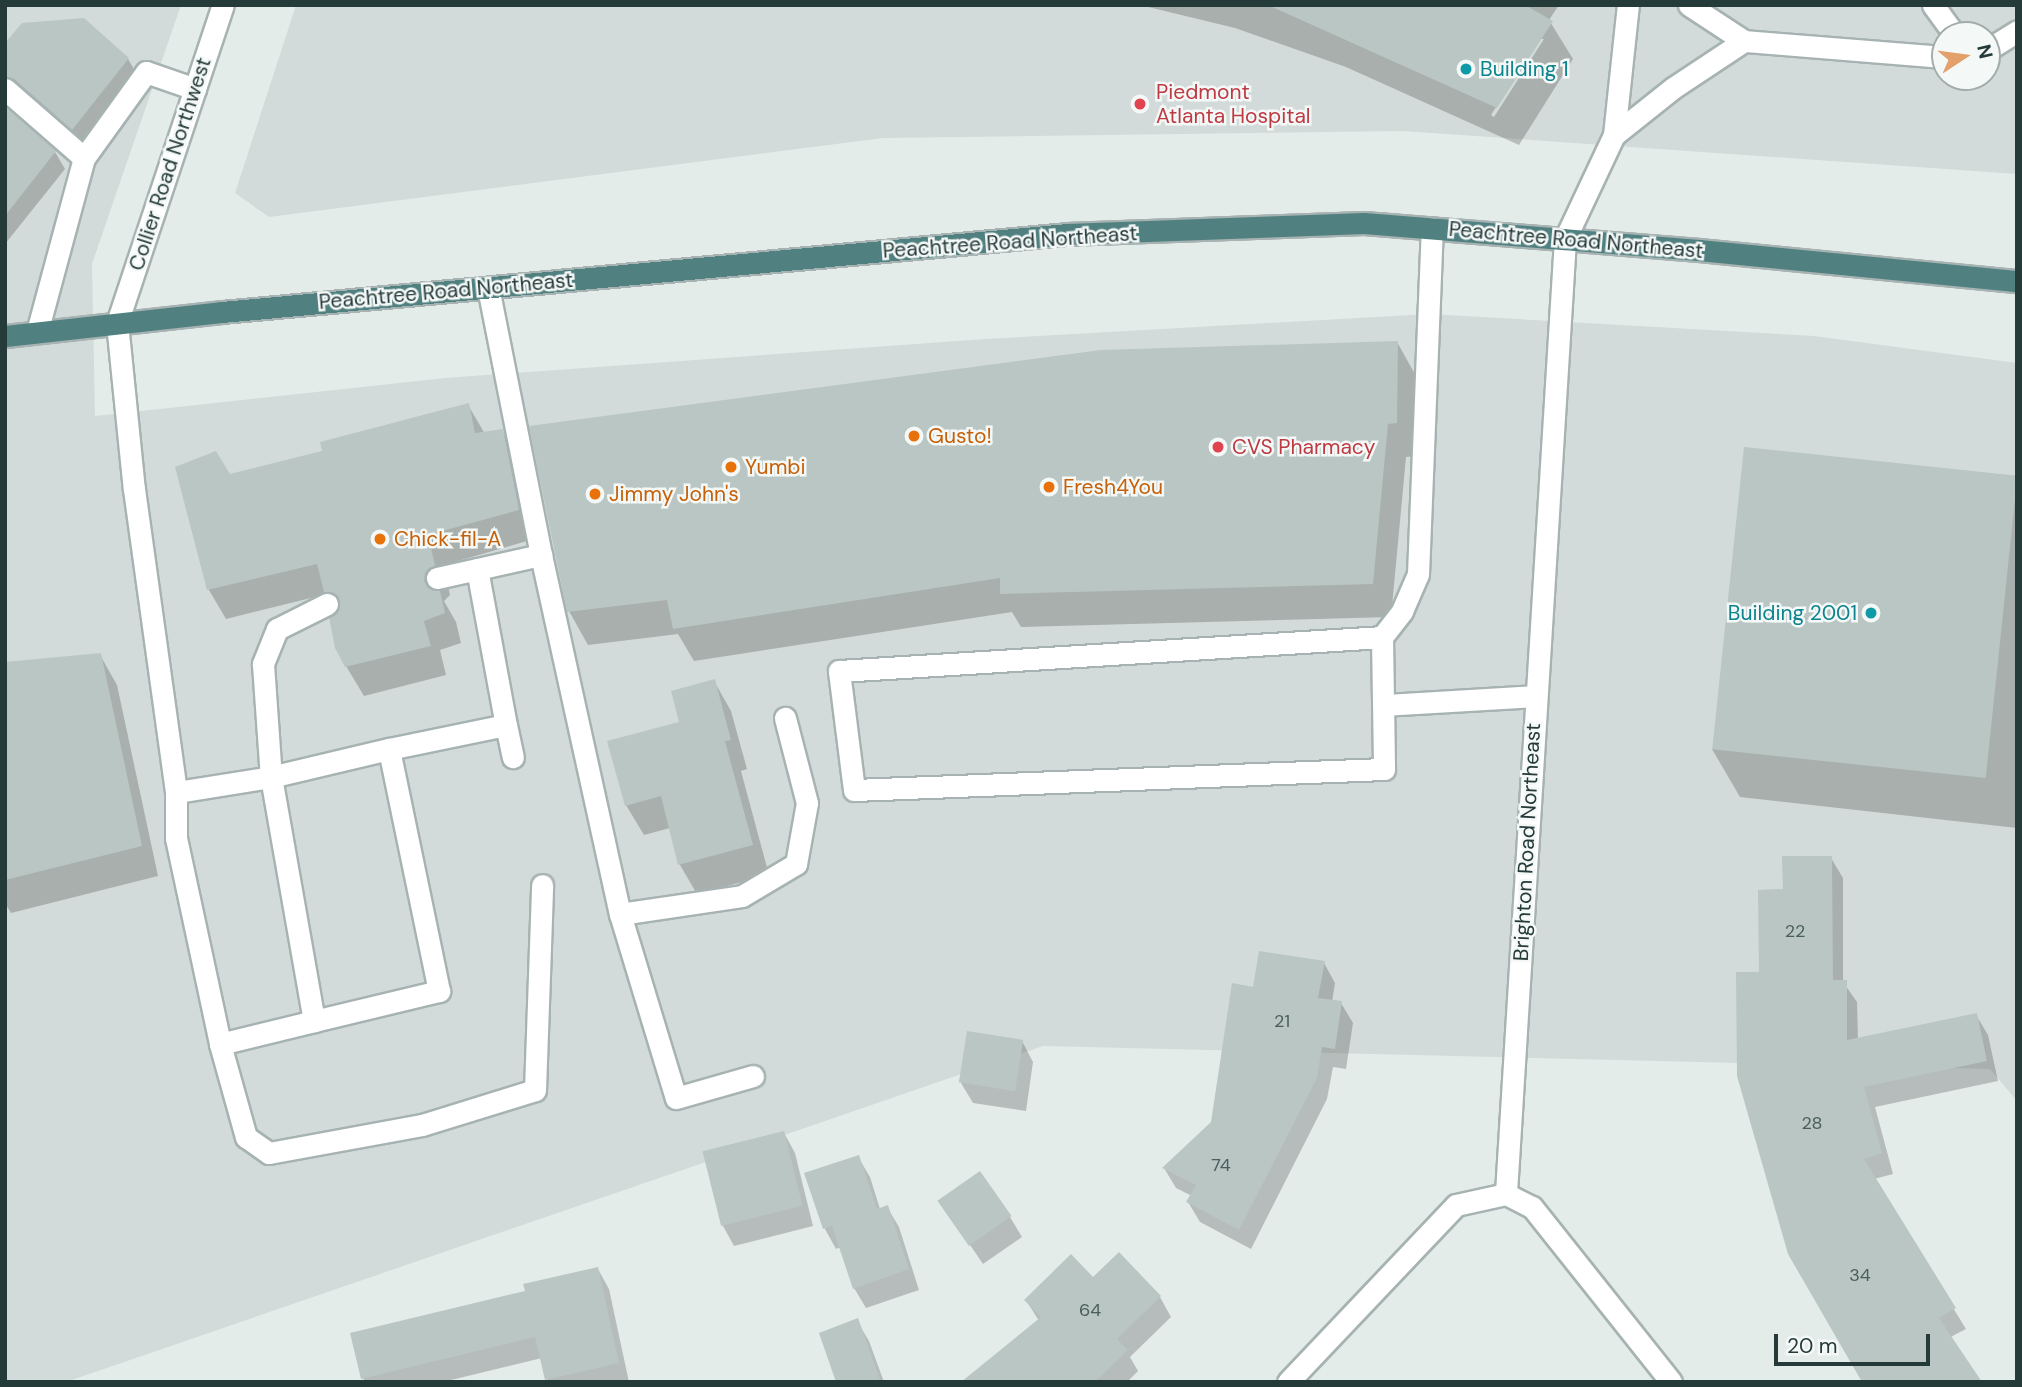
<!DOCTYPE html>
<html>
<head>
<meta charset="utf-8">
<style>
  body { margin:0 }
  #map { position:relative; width:2022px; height:1387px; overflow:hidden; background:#e4ecea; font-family:"DM Sans",sans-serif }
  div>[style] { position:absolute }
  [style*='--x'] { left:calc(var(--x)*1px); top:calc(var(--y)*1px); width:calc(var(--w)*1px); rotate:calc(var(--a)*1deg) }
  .built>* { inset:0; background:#d2dbd9 }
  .shadow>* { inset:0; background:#0003 }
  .building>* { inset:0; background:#b9c6c3; transform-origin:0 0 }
  .roads { filter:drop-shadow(2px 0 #a7b3b2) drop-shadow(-2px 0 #a7b3b2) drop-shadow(0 2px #a7b3b2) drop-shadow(0 -2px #a7b3b2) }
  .service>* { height:21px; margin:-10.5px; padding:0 10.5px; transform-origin:10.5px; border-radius:10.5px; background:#fff }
  .minor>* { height:21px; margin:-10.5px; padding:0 10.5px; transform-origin:10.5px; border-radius:10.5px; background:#fff }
  .tertiary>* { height:21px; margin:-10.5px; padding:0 10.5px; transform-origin:10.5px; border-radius:10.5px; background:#fff }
  .trunk>* { height:21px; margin:-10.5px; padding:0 10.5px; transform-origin:10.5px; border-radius:10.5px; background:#50807f }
  .dots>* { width:19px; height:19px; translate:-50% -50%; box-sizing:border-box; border:4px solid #f4f8f7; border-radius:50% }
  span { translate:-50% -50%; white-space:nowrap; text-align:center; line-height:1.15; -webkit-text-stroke:5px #f4f8f7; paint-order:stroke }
  .number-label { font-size:18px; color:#4a5e5c }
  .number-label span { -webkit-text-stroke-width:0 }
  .culture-label { font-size:21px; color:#0d838f }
  .left { translate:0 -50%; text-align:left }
  .right { translate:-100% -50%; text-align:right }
  .health-label { font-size:21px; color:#be3a42 }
  .street-label { font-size:21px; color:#253b3a }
  .food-label { font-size:21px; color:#c56008 }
  .frame { position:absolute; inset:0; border:7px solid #253b3a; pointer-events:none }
  .north { position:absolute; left:1931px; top:21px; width:70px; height:70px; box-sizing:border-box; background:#f4f8f7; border:2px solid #a1acab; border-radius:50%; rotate:77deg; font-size:19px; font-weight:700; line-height:28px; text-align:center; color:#253b3a }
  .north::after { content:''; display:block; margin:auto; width:24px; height:32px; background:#e3a06a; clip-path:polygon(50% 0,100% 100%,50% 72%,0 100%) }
  .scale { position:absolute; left:1774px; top:1334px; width:156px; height:32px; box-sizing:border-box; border:4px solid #253b3a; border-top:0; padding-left:9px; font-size:21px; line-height:24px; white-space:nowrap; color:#253b3a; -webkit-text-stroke:5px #f4f8f7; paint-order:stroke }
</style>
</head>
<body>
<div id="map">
  <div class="built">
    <i style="clip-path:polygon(5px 5px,181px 5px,92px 264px,95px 416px,445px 378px,985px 339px,1429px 314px,1814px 336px,2017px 363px,2017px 1101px,1990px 1069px,1043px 1046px,66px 1382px,5px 1382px)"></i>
    <i style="clip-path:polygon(evenodd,296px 5px,2017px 5px,2017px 174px,1403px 131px,883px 138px,269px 217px,235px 193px,296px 5px,1945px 35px,1987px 35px,1987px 77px,1945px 77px,1945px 35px)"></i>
  </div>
  <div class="shadow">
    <i style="clip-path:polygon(evenodd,1140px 5px,1559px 5px,1549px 20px,1573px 59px,1519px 145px,1346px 67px,1235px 28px,1140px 5px,1539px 39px,1544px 39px,1494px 117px,1491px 115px,1539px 39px)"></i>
    <i style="clip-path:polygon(5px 46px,128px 59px,138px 76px,83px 146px,5px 97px)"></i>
    <i style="clip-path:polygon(5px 109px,55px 152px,65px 169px,5px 244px)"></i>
    <i style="clip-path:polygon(1397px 342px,1416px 376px,1415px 456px,1406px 457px,1391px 617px,1021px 627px,1012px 612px,694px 661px,678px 634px,588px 645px,569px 611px)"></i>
    <i style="clip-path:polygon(468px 405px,485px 434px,502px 431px,519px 461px,534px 539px,444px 565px,450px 595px,444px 601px,456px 622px,461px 643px,440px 650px,446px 675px,364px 696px,346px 666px,338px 613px,327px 594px,226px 619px,209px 590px,177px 468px,229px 476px,325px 452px)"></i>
    <i style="clip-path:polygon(2017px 479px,2017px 828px,1740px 797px,1712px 749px)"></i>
    <i style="clip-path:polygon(100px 655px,117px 685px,158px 876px,11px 913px,5px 903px,5px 664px)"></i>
    <i style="clip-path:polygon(714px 681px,731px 711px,747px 769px,741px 771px,769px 875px,697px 894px,680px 865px,670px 828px,644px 835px,626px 805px,681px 724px)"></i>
    <i style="clip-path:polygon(1831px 858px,1843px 878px,1843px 982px,1857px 1002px,1858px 1040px,1976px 1015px,1988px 1035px,1998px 1081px,1875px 1107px,1893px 1174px,1874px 1179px,1966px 1329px,1864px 1382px,1760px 974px,1784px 891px)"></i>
    <i style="clip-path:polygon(1324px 963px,1335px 983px,1332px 1002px,1341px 1003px,1353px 1023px,1346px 1069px,1333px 1067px,1327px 1099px,1251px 1249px,1200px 1222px,1188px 1202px,1192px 1196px,1176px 1188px,1164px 1168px,1212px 1123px,1254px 989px)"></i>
    <i style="clip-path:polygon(1022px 1041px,1033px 1062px,1026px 1111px,973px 1103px,961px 1083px)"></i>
    <i style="clip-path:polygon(784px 1133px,795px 1153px,813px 1226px,734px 1246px,723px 1226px,704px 1153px)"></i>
    <i style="clip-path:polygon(858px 1157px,870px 1177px,880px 1209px,887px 1207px,899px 1227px,919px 1290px,866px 1308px,854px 1288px,841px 1247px,836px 1249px,825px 1229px,806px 1174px)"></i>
    <i style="clip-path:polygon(940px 1201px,1010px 1217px,1022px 1237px,983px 1264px)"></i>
    <i style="clip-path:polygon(598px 1269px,609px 1289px,629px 1382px,548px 1382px,542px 1358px,443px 1382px,365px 1382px,363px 1378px,527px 1292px)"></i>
    <i style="clip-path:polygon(1093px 1280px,1160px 1297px,1171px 1317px,1130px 1357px,1138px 1371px,1127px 1382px,964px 1382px,1039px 1321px,1026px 1300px)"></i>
    <i style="clip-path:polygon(857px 1321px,869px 1341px,884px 1382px,839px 1382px)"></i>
  </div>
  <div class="building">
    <i style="clip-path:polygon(1268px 5px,1525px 5px,1553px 21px,1497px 108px)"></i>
    <i style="clip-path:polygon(84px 18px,129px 58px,72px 130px,14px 79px,5px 76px,5px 43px,22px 23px)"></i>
    <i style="clip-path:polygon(5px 107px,56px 151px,5px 216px)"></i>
    <i style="clip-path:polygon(1398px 341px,1397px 423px,1388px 424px,1373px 584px,1000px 594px,1000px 578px,673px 629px,667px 600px,567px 612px,529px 426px,1101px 350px)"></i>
    <i style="clip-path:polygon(469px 403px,475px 433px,503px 429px,519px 510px,428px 535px,435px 565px,425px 573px,424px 581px,432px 590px,440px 591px,445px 613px,424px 621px,431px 646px,345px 667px,335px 648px,329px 617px,338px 611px,339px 599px,334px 593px,324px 592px,317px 564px,207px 590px,175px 467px,216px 451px,230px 474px,322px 451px,320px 442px)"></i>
    <i style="left:1744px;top:447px;width:275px;height:304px;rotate:6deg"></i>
    <i style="clip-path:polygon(101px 653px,142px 846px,5px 880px,5px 662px)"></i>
    <i style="clip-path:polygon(715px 679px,731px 740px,725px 741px,753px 845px,678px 865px,661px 796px,625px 806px,607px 741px,679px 722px,671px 691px)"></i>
    <i style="clip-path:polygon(1782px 856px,1832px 856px,1833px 980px,1847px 980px,1847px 1040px,1977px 1013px,1987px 1061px,1864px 1087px,1882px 1153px,1864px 1159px,1956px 1308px,1939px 1318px,1982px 1382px,1862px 1382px,1788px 1254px,1737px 1076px,1736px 972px,1759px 972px,1758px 890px,1783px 889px)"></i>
    <i style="clip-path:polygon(1259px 951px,1325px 961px,1318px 998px,1342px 1001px,1335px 1049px,1322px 1047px,1317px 1078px,1239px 1230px,1186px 1202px,1196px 1185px,1162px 1168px,1211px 1122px,1232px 983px,1253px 987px)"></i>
    <i style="left:967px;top:1031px;width:57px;height:52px;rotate:9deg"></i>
    <i style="left:784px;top:1131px;width:77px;height:84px;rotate:76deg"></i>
    <i style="clip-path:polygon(859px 1155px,877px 1209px,888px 1205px,909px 1269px,853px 1289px,832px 1226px,823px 1229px,804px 1173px)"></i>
    <i style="left:980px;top:1171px;width:55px;height:52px;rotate:55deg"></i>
    <i style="clip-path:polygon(1119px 1252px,1161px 1296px,1117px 1339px,1128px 1350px,1095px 1382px,961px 1382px,1041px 1317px,1024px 1300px,1071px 1254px,1093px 1277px)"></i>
    <i style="clip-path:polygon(598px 1267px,619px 1363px,545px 1380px,535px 1337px,361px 1379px,350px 1333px,525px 1291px,523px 1284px)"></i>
    <i style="clip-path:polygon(858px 1318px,881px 1382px,836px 1382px,819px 1333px)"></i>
  </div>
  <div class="roads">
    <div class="service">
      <i style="--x:1689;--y:5;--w:66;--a:33.2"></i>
      <i style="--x:1933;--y:5;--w:37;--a:54"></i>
      <i style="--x:1987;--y:50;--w:36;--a:-32"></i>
      <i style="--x:5;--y:89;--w:105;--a:41.1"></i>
      <i style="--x:1614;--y:135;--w:75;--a:-38.5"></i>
      <i style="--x:1673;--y:88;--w:85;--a:-33.5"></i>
      <i style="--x:1744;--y:41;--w:202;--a:4.6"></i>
      <i style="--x:1565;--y:239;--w:115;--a:-64.8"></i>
      <i style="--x:1614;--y:135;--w:131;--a:-83.9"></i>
      <i style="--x:117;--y:323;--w:167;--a:84.2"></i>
      <i style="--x:134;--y:489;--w:306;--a:82.1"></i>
      <i style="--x:37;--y:332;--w:180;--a:-74.9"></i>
      <i style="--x:84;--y:158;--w:106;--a:-54.2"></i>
      <i style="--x:146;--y:72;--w:52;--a:19.1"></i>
      <i style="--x:541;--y:555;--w:368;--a:77.6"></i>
      <i style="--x:620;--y:914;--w:192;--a:73.1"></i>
      <i style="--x:676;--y:1098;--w:80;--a:-15.9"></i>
      <i style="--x:477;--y:569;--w:159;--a:79.5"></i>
      <i style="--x:437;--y:578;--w:107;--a:-12.5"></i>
      <i style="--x:541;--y:555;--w:272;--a:-101.2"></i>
      <i style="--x:327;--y:604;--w:56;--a:153.4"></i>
      <i style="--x:277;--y:629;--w:38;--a:112"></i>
      <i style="--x:263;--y:664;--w:113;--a:86"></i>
      <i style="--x:271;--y:777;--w:96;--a:171"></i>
      <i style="--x:176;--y:792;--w:46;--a:90"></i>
      <i style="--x:176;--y:838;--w:211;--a:77.9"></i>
      <i style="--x:220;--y:1044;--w:97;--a:74.4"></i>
      <i style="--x:246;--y:1137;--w:28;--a:35"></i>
      <i style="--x:269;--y:1153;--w:156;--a:-10.4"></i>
      <i style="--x:422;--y:1125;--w:118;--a:-17.2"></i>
      <i style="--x:535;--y:1090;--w:205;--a:-88"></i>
      <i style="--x:1382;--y:637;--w:132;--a:89.1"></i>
      <i style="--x:1384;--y:769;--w:530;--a:177.73"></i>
      <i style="--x:854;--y:790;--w:120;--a:-97.2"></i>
      <i style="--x:839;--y:671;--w:544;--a:-3.58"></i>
      <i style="--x:1382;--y:637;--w:33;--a:-52"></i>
      <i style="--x:1402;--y:611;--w:40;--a:-66.6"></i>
      <i style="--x:1418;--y:574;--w:346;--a:-87.7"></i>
      <i style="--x:1384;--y:705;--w:151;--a:-3.4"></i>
      <i style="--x:389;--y:749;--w:119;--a:-11.6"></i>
      <i style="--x:506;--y:725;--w:33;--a:78"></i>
      <i style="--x:620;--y:914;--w:123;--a:-8.4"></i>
      <i style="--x:742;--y:896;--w:63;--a:-30.7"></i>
      <i style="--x:796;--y:864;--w:62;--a:-79.8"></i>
      <i style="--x:807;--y:803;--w:88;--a:-104.5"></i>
      <i style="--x:220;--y:1044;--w:97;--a:-13.7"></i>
      <i style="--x:314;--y:1021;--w:129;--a:-13.5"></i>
      <i style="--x:439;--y:991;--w:247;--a:-101.7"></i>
      <i style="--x:389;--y:749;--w:121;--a:166.7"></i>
      <i style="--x:271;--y:777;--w:248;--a:80"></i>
    </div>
    <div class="minor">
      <i style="--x:1565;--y:239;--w:957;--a:93.54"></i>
      <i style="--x:1506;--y:1194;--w:29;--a:27"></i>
      <i style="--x:1532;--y:1207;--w:223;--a:51.5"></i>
      <i style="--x:1288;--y:1382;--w:244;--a:-46.5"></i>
      <i style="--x:1456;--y:1205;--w:51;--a:-12.4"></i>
    </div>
    <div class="tertiary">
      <i style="--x:117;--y:323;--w:335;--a:-71.6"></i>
    </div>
    <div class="trunk">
      <i style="--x:5;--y:336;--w:218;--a:-6.3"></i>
      <i style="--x:222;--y:312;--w:849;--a:-5.27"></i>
      <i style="--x:1067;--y:234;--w:297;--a:-2.1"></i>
      <i style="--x:1364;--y:223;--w:336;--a:4.6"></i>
      <i style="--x:1699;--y:250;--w:320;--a:5.6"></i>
    </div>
  </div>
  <div class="dots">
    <i style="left:1466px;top:69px;background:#0f9aa8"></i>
    <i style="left:1140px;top:104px;background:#e0444e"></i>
    <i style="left:914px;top:436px;background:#e8710a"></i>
    <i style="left:1218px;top:447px;background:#e0444e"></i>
    <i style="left:731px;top:467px;background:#e8710a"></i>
    <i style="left:1049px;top:487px;background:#e8710a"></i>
    <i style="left:595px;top:494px;background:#e8710a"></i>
    <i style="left:380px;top:539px;background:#e8710a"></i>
    <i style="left:1871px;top:613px;background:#0f9aa8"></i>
  </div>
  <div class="number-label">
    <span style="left:1795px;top:931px">22</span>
    <span style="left:1282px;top:1021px">21</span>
    <span style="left:1812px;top:1123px">28</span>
    <span style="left:1221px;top:1165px">74</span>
    <span style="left:1860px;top:1275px">34</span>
    <span style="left:1090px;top:1310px">64</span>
  </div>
  <div class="culture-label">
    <span class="left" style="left:1480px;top:69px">Building 1</span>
    <span class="right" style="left:1857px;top:613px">Building 2001</span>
  </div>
  <div class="health-label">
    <span class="left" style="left:1156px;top:104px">Piedmont<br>Atlanta Hospital</span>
    <span class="left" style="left:1232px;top:447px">CVS Pharmacy</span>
  </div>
  <div class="street-label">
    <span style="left:170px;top:164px;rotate:-72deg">Collier Road Northwest</span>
    <span style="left:1576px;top:240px;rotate:5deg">Peachtree Road Northeast</span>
    <span style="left:1010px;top:242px;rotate:-4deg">Peachtree Road Northeast</span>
    <span style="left:446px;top:291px;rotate:-5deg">Peachtree Road Northeast</span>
    <span style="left:1527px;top:842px;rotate:-87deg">Brighton Road Northeast</span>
  </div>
  <div class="food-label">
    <span class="left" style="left:928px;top:436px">Gusto!</span>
    <span class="left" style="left:745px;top:467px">Yumbi</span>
    <span class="left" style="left:1063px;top:487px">Fresh4You</span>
    <span class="left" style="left:609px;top:494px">Jimmy John's</span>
    <span class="left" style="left:394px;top:539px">Chick-fil-A</span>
  </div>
  <div class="frame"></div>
  <div class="north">N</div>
  <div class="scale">20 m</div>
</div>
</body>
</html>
